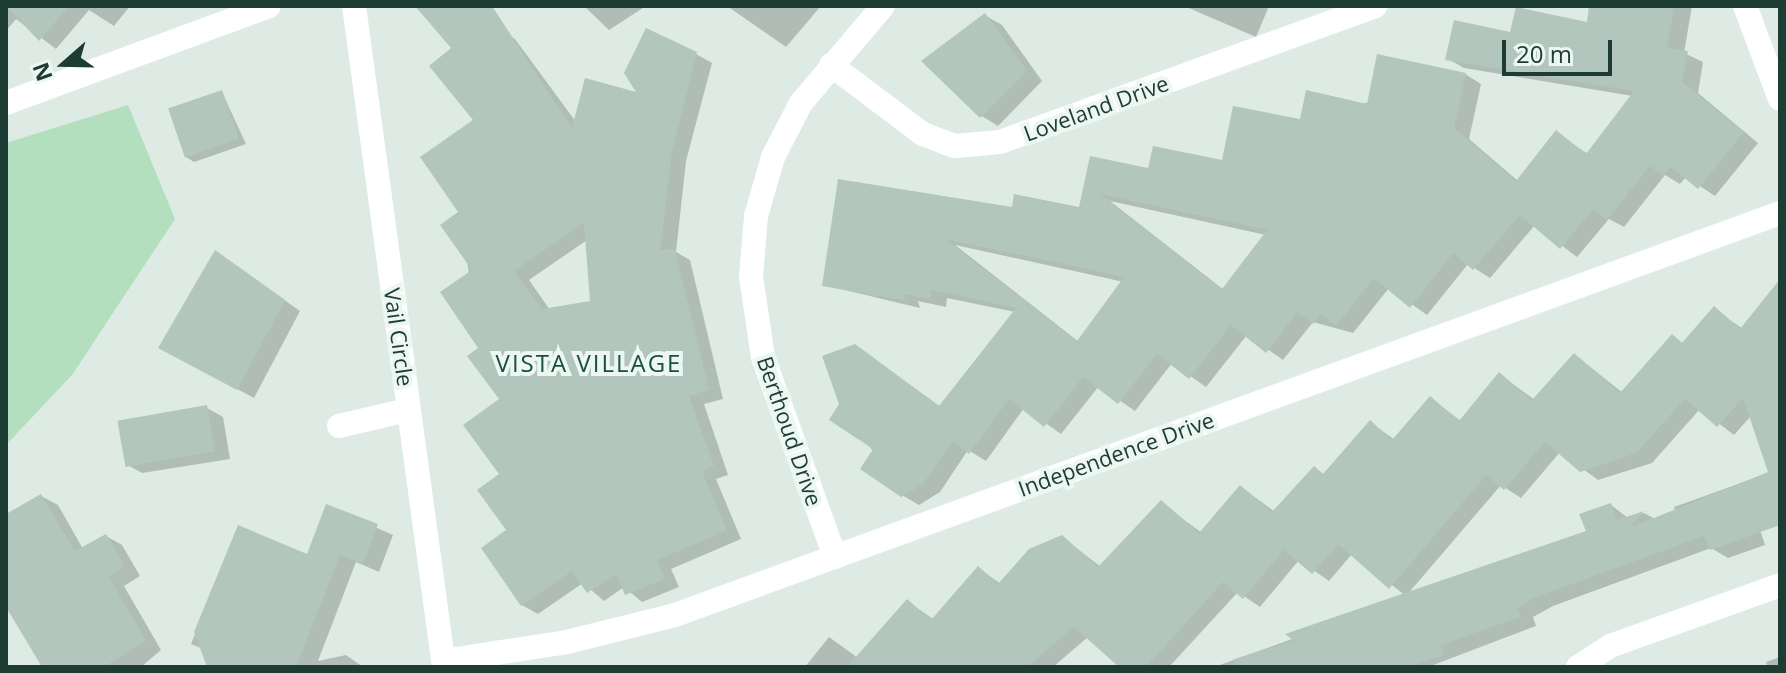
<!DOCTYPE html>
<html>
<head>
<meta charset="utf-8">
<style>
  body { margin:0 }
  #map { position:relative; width:1786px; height:673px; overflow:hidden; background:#ddebe4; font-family:"Open Sans",sans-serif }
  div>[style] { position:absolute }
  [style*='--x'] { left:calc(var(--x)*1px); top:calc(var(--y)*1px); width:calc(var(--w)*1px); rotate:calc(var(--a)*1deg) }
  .green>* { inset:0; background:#b3dfbe }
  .shadow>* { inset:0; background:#0003 }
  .building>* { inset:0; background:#b2c6bd; transform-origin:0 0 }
  .minor>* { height:24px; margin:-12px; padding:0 12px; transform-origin:12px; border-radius:12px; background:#fff }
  span { translate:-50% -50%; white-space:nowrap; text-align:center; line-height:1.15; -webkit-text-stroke:8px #edf7f2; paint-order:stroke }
  .street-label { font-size:22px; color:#1d3c33 }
  .neighbourhood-label { font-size:24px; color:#174f41; letter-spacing:2px }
  .frame { position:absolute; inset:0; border:8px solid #1d3c33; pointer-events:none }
  .north { position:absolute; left:24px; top:24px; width:80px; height:80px; -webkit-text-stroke:6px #edf7f2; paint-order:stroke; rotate:250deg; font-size:22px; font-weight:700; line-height:32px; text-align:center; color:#1d3c33 }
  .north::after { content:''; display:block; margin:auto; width:28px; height:36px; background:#1d3c33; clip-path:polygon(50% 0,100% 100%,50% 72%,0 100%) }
  .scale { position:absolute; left:1502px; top:40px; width:110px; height:36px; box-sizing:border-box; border:4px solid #1d3c33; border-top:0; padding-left:10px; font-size:24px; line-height:28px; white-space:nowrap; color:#1d3c33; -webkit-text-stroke:6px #edf7f2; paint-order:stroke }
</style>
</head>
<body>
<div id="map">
  <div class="green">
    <i style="clip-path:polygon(128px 105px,175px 219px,72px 375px,6px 445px,6px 143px)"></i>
  </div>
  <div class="shadow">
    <i style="clip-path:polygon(6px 6px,130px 6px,114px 26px,89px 10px,56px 49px,16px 19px,6px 31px)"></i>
    <i style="clip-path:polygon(584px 6px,646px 6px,609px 30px)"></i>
    <i style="clip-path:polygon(727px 6px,821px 6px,786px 47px)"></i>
    <i style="clip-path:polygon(1184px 6px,1269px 6px,1256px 37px)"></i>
    <i style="clip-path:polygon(evenodd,1591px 6px,1692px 6px,1684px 53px,1703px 62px,1698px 93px,1758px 143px,1715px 196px,1686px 177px,1680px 184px,1665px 175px,1624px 227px,1609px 219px,1577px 257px,1535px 225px,1490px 278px,1468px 264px,1427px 315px,1389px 288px,1353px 333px,1313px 322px,1283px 360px,1247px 335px,1206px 387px,1172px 363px,1135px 411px,1099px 386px,1061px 434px,1024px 408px,986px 461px,968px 450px,940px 492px,919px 505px,902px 495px,842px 405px,855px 346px,941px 407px,1015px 312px,947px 298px,946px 307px,918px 301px,920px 308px,824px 285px,1013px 209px,1080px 209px,1091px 158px,1150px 170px,1223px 162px,1301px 122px,1465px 74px,1481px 84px,1469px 139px,1518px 181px,1556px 133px,1588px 154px,1633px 96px,1464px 68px,1448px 59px,1512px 34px,1588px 25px,1591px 6px,1110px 201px,1266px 235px,1224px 290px,1110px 201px,1591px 6px,955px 245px,1124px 282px,1079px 342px,955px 245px)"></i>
    <i style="clip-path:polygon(986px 16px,1002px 25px,1042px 81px,998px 126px,982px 116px)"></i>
    <i style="clip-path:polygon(evenodd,500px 30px,515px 39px,576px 122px,640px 95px,696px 54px,712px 63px,686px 161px,676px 252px,690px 260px,723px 399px,704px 404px,728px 475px,716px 479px,741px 539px,671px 569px,679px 587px,642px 602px,624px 587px,604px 601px,583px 583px,538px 614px,522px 605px,502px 474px,501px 399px,480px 348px,460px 213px,500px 30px,587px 240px,592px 303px,550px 310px,529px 280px,587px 240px)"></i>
    <i style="clip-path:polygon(222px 92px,246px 144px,194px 162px,186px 157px)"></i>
    <i style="clip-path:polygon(216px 252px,300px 311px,254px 398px,177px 357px)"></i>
    <i style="clip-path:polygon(1780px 282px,1780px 425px,1751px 416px,1734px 435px,1700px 409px,1652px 463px,1598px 480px,1560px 452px,1521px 498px,1501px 485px,1406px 596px,1352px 554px,1329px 581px,1299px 560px,1260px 607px,1238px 592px,1169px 667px,1122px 667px,1088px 637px,1053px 667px,805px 667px,829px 637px,858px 658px,907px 601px,933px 619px,978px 568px,1001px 584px,1062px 537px,1101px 567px,1161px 503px,1202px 533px,1241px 487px,1275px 512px,1314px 468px,1325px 475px,1371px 423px,1395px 440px,1431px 399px,1461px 421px,1500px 375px,1535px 400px,1575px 355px,1623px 393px,1672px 337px,1684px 344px,1714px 309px,1743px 329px)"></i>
    <i style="clip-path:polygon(207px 408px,223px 417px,230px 459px,142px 473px,126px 464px)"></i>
    <i style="clip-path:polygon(1780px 469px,1780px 523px,1760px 530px,1765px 545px,1728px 558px,1711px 548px,1553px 606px,1533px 617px,1536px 626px,1428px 667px,1214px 667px,1588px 533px,1611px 505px,1628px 518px,1644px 513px,1657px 520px,1676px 513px,1674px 507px)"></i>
    <i style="clip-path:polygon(41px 496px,58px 505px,83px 549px,106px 536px,122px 545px,140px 576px,124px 586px,161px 650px,141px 667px,44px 667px,6px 603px,6px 517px)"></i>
    <i style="clip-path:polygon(327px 506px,393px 535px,379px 572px,356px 562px,318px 661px,346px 655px,363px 667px,248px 667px,191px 644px,239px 528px,308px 556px)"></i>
    <i style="clip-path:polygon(1780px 657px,1780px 667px,1768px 667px,1766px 662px)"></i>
  </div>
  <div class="building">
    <i style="clip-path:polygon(6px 6px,69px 6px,39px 41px)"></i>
    <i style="clip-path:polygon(evenodd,415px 6px,492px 6px,572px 128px,585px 78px,636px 92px,624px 73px,646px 28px,697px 52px,672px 152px,660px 250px,675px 249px,709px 390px,689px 396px,714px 466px,702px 471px,727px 531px,657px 560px,665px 579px,625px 595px,616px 574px,587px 593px,572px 571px,521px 606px,481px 548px,506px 530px,477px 490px,499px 474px,463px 425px,499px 399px,467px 356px,478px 348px,440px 292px,472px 270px,440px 225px,458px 212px,420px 157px,473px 120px,429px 66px,451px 48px,415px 6px,584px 223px,590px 301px,542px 309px,514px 271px,584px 223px)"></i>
    <i style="clip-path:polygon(evenodd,1589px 6px,1674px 6px,1667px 48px,1688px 51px,1682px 82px,1744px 132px,1698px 189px,1671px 167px,1663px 176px,1650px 166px,1607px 220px,1593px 209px,1560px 249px,1520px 215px,1473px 270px,1453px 253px,1410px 308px,1374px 278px,1336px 326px,1321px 314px,1313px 324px,1297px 312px,1266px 353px,1231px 325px,1189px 379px,1157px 354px,1118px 404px,1083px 377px,1044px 427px,1009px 399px,969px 454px,953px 441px,923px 484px,901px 497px,860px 469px,873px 449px,829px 420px,839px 404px,822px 356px,855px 344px,939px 406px,1016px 308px,931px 290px,930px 299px,903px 294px,906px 301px,822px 286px,838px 179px,1012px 207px,1014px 194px,1079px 207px,1090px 156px,1148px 168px,1153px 146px,1222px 160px,1233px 106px,1300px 119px,1306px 90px,1367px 104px,1377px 54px,1466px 73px,1454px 128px,1516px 181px,1556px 130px,1586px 154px,1634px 91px,1445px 60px,1454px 20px,1510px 32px,1516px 7px,1587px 22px,1589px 6px,1100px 194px,1267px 230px,1222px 289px,1100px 194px,1589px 6px,945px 239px,1124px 277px,1077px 341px,945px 239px)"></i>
    <i style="clip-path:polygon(985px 13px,1027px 71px,980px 118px,921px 61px)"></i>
    <i style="left:222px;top:90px;width:52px;height:57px;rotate:71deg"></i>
    <i style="clip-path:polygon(215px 250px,285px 300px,237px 390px,158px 348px)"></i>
    <i style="clip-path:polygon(1780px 279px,1780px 525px,1710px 550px,1704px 536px,1536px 597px,1517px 608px,1521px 617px,1440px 645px,1444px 655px,1409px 667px,1235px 667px,1234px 659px,1294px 641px,1285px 634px,1586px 531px,1579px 514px,1611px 503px,1617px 520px,1644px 511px,1629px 528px,1768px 472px,1743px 398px,1717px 427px,1685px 399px,1636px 453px,1580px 472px,1545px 442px,1504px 490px,1486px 475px,1389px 589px,1338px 544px,1312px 574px,1284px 550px,1243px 599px,1223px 582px,1146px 667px,1119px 667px,1074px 627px,1027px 667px,847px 667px,907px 599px,931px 620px,978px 566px,998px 584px,1029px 549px,1062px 535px,1098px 567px,1161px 500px,1199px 533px,1240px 485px,1272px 512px,1314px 466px,1323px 474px,1370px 420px,1392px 440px,1430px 396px,1459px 421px,1499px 372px,1532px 400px,1574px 353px,1620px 393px,1672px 334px,1682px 343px,1714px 306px,1740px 329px)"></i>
    <i style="left:207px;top:405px;width:47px;height:91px;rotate:80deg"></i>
    <i style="clip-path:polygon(41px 494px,75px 551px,106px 534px,125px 566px,109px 577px,146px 640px,104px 667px,42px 667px,6px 607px,6px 514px)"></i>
    <i style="clip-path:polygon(326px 504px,378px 524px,363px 564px,340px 555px,296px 667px,207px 667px,194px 632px,238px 525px,307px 554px)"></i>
  </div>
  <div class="minor">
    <i style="--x:354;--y:6;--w:667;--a:82.25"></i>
    <i style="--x:1745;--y:6;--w:99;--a:69.4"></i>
    <i style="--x:831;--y:65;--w:115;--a:36.9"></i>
    <i style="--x:923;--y:134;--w:34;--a:21"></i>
    <i style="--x:955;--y:146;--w:45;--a:-5.1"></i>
    <i style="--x:1000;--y:142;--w:399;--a:-19.9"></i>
    <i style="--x:6;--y:103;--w:280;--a:-20.2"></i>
    <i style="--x:339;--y:426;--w:71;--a:-13.1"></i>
    <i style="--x:835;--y:557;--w:213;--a:-109.8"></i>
    <i style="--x:763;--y:357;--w:81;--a:-98.5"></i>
    <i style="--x:751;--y:277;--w:61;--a:-85.3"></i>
    <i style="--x:756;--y:216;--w:61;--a:-73.9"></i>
    <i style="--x:773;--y:157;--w:61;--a:-62.6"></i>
    <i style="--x:801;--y:103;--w:127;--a:-49.8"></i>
    <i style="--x:443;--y:661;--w:125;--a:-8.7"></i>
    <i style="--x:567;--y:642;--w:111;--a:-14"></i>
    <i style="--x:675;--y:615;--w:1176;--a:-19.99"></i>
    <i style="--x:1578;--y:667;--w:38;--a:-33"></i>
    <i style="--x:1610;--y:646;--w:181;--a:-19.7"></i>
  </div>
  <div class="street-label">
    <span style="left:1096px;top:108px;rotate:-20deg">Loveland Drive</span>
    <span style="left:399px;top:337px;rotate:82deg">Vail Circle</span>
    <span style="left:790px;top:431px;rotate:71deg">Berthoud Drive</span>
    <span style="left:1116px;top:454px;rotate:-20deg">Independence Drive</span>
  </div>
  <div class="neighbourhood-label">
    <span style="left:589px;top:363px">VISTA VILLAGE</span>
  </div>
  <div class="frame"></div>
  <div class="north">N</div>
  <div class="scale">20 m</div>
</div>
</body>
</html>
